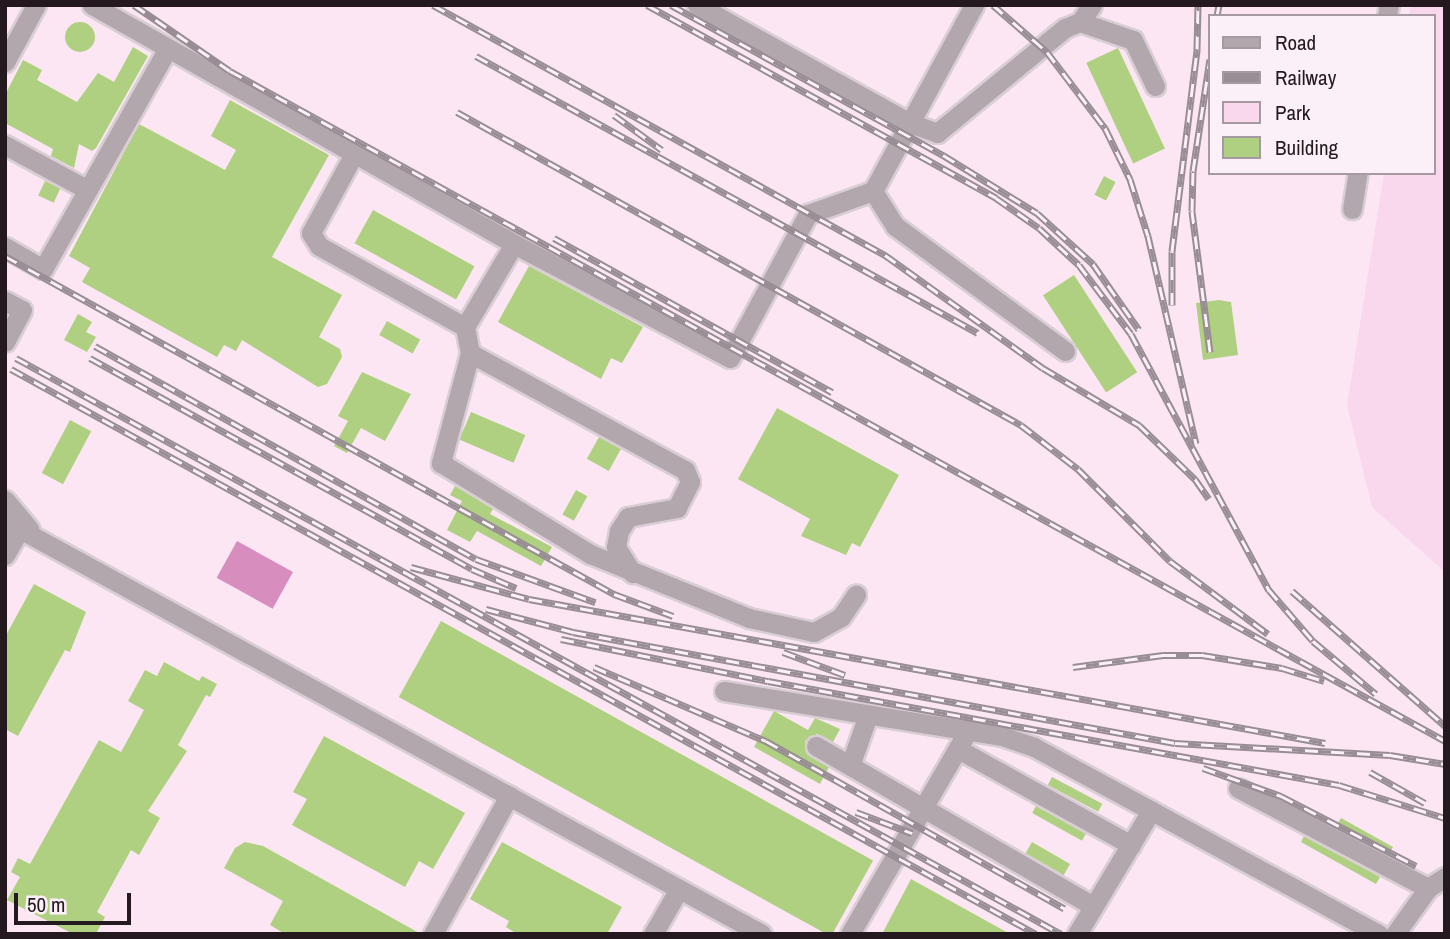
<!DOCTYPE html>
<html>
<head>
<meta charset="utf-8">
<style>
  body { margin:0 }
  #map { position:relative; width:1450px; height:939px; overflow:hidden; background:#fcf0f8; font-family:"Archivo Narrow",sans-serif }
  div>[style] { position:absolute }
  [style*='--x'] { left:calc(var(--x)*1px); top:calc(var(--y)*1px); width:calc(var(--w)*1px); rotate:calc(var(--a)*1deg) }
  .built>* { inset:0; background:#fce6f3 }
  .green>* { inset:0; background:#f9d7ed }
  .water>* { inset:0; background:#d88dbf; transform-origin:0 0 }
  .building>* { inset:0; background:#b0d081; transform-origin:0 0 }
  .round { border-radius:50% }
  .roads { filter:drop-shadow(2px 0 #d9ced5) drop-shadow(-2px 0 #d9ced5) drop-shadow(0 2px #d9ced5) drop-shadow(0 -2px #d9ced5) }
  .minor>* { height:19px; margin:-9.5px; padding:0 9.5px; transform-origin:9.5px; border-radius:9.5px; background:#b3a7ae }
  .rail>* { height:7px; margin-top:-3.5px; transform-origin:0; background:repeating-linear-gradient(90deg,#fcf0f8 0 13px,#988d94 0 26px); box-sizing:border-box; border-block:2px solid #988d94 }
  span { translate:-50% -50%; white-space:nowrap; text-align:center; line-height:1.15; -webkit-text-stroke:7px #fcf0f8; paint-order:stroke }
  .frame { position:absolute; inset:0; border:7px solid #23191f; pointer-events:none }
  .legend { position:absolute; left:1208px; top:14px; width:228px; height:161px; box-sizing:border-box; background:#fcf0f8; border:2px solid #a59aa1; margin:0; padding:9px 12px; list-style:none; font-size:21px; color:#23191f }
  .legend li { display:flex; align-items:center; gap:14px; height:35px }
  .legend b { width:35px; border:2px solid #a59aa1 }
  .scale { position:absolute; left:14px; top:893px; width:117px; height:32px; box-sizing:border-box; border:4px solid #23191f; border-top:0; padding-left:9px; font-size:21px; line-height:24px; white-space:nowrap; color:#23191f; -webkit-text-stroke:5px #fcf0f8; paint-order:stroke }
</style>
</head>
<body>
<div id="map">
  <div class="built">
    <i style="clip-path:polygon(5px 5px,1411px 5px,1409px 16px,1210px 16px,1210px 173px,1384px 173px,1347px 405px,1445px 572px,1445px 934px,5px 934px)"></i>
  </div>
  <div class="green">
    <i style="clip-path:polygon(1411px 5px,1445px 5px,1445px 572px,1372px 507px,1347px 405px,1384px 173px,1434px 173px,1434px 16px,1409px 16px)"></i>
  </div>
  <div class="water">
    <i style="left:237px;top:541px;width:64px;height:42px;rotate:29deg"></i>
  </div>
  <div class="building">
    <i class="round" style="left:65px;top:22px;width:30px;height:30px"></i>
    <i style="clip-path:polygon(133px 47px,148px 56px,96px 148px,92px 151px,79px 144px,74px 168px,51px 156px,53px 149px,5px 123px,5px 95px,23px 60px,42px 70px,37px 80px,77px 102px,98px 73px,114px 82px)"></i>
    <i style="left:1118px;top:48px;width:111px;height:35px;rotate:65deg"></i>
    <i style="clip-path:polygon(230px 100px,329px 155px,272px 257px,342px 295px,319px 337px,340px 349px,342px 357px,327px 384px,318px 387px,242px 340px,236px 351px,224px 345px,217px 357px,82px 282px,90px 268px,69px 256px,139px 124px,225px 170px,236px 150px,211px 136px)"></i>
    <i style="left:1104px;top:176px;width:13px;height:21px;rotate:27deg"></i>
    <i style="left:45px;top:181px;width:17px;height:16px;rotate:25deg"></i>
    <i style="left:373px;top:210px;width:116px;height:38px;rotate:29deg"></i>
    <i style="clip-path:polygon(529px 266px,643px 327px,622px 363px,611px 358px,601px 379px,498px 322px)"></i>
    <i style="left:1074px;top:275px;width:116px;height:37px;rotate:57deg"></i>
    <i style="clip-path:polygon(1219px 300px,1231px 302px,1238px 355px,1203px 360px,1196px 303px)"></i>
    <i style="clip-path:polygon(78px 314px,92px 322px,86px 332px,96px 337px,87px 352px,64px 340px)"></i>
    <i style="left:387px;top:321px;width:38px;height:16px;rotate:29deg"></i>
    <i style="clip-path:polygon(362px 372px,411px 394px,385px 441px,361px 428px,347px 453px,334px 446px,348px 421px,338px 416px)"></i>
    <i style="clip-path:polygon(777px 408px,899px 475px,860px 547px,852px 543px,846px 555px,801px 536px,810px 519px,738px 479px)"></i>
    <i style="left:471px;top:412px;width:59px;height:30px;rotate:23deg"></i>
    <i style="left:70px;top:420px;width:24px;height:60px;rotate:28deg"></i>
    <i style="left:599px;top:437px;width:25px;height:25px;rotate:29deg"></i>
    <i style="clip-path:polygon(455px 486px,493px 509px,490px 514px,552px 547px,541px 566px,477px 531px,470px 542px,447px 530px,462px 501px,450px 495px)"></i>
    <i style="left:576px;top:490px;width:13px;height:28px;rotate:29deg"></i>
    <i style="clip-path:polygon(34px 584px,86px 612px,70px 652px,65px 650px,18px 736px,5px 729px,5px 637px)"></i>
    <i style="left:441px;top:621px;width:494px;height:87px;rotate:29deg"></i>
    <i style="clip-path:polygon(164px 662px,199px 681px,202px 676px,217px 684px,210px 697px,206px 695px,178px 745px,187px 751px,148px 811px,160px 818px,139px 855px,131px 850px,97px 912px,105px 917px,96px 934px,73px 934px,7px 900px,20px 877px,11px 872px,18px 858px,30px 864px,99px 740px,121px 752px,144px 710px,128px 701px,145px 670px,157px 676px)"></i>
    <i style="clip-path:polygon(774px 711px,808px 730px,815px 718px,840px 729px,833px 742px,817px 734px,805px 741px,806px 753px,829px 767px,820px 784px,754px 747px)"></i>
    <i style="clip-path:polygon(324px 736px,465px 813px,433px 869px,419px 861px,405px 887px,292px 825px,307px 799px,293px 792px)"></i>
    <i style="left:1052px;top:777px;width:57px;height:9px;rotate:28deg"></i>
    <i style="left:1036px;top:806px;width:57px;height:8px;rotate:29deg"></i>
    <i style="clip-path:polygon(1341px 818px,1393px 847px,1389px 854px,1336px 826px)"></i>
    <i style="clip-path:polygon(1304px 836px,1380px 877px,1376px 884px,1301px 842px)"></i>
    <i style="clip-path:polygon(245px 842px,263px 846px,421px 934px,285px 934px,270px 925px,283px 901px,224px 868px,235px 848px)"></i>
    <i style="clip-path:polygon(502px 842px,622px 907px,607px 934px,517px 934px,506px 927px,509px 921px,470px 899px)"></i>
    <i style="left:1032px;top:842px;width:44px;height:13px;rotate:30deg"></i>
    <i style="clip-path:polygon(911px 879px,1010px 934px,882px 934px)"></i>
  </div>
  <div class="roads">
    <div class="minor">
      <i style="--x:92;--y:5;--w:485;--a:29.5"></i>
      <i style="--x:514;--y:244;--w:244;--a:27.8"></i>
      <i style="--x:730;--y:358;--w:164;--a:-61.6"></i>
      <i style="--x:808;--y:214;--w:69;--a:-19.5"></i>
      <i style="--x:873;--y:191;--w:212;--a:-61.5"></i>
      <i style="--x:697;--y:5;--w:244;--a:29"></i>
      <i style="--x:910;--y:123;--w:29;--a:20"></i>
      <i style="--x:937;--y:133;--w:166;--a:-39.4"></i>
      <i style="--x:1065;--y:28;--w:16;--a:-22"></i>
      <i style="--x:1080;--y:22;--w:21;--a:-55"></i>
      <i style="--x:1387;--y:16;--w:11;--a:-80"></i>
      <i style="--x:1080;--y:22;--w:56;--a:18.8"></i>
      <i style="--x:1133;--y:40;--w:51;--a:64.4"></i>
      <i style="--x:5;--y:62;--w:65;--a:-61.5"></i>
      <i style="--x:5;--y:145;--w:94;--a:28.5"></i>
      <i style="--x:354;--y:154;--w:90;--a:118.6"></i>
      <i style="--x:311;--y:233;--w:15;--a:58"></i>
      <i style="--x:319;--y:246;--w:167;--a:29"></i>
      <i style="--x:873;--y:191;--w:41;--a:57.8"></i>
      <i style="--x:895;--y:226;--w:211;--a:36.3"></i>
      <i style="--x:1352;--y:209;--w:36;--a:-81"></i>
      <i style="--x:514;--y:244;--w:96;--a:120.6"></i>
      <i style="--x:465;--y:327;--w:26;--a:79"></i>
      <i style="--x:470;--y:353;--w:114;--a:104.8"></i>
      <i style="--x:441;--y:463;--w:175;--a:31.4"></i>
      <i style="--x:590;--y:554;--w:171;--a:21.9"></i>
      <i style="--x:749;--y:618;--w:66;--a:12.2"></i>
      <i style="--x:814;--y:632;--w:31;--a:-29"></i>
      <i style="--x:841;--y:617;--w:27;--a:-56"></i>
      <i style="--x:5;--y:247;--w:44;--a:30.1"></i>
      <i style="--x:43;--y:269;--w:252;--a:-60.5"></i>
      <i style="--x:5;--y:301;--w:19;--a:28"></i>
      <i style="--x:22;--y:310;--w:36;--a:118"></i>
      <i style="--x:470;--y:353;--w:245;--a:28.6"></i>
      <i style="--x:685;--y:470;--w:13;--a:67"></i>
      <i style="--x:690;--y:482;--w:29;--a:117"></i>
      <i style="--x:677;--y:508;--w:50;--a:169.6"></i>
      <i style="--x:628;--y:517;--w:17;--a:123"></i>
      <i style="--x:619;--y:531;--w:16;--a:101"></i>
      <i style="--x:616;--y:547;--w:31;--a:58"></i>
      <i style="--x:5;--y:500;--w:38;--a:50"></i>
      <i style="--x:5;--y:521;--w:862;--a:28.62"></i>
      <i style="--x:5;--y:555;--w:30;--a:-60"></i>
      <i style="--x:724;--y:691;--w:282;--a:9.2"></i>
      <i style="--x:1002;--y:736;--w:34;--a:19"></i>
      <i style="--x:1034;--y:747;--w:392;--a:28.5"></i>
      <i style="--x:816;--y:746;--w:320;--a:30"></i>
      <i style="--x:958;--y:749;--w:198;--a:29"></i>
      <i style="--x:850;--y:766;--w:54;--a:-70.6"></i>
      <i style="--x:1238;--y:788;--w:215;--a:27.8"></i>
      <i style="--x:433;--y:934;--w:158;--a:-61.2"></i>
      <i style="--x:653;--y:934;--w:52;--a:-60"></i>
      <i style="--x:850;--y:934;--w:233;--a:-59.9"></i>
      <i style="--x:1077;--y:934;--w:144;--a:-59"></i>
      <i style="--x:1395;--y:934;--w:57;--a:-54.3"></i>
      <i style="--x:1428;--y:888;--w:20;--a:-33"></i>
    </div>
  </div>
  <div class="rail">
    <i style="--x:134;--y:5;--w:116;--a:34.5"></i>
    <i style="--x:230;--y:71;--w:1387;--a:28.87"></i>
    <i style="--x:433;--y:5;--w:517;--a:28.95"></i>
    <i style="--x:885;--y:255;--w:194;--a:35.6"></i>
    <i style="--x:1043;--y:368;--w:112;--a:30.7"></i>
    <i style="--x:1139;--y:425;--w:78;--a:44"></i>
    <i style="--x:1195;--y:479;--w:24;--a:55"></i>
    <i style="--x:647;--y:5;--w:399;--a:28.9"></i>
    <i style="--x:996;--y:198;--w:52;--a:34.9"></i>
    <i style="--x:1039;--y:228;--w:54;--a:42.8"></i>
    <i style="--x:1079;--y:265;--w:86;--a:53"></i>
    <i style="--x:1131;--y:334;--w:291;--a:61.7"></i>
    <i style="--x:1269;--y:590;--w:67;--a:49.2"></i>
    <i style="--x:1313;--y:641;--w:82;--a:40.1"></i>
    <i style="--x:671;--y:5;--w:311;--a:28.9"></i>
    <i style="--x:943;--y:155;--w:110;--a:31.7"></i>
    <i style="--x:1037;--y:213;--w:76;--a:42.3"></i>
    <i style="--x:1093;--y:264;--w:80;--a:55.1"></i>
    <i style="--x:993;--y:5;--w:72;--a:41"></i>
    <i style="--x:1047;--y:52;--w:96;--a:52.7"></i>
    <i style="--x:1105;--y:128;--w:57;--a:63.9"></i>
    <i style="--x:1130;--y:179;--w:60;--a:72.5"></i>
    <i style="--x:1148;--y:236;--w:213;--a:77"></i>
    <i style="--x:1217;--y:16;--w:11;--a:-80"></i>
    <i style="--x:476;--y:56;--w:573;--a:28.89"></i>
    <i style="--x:457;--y:112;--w:645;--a:29.03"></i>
    <i style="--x:1021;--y:425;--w:72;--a:37.7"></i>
    <i style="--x:1078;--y:469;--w:130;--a:45"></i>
    <i style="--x:1170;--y:561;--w:122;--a:36.7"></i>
    <i style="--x:614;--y:115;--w:59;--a:36.1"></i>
    <i style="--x:554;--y:238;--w:318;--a:29"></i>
    <i style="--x:5;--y:256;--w:697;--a:29.03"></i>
    <i style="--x:614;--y:594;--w:63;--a:20.4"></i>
    <i style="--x:1172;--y:305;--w:54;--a:-90"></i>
    <i style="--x:1172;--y:251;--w:204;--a:-82.9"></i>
    <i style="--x:1197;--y:49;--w:44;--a:-88.7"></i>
    <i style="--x:95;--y:346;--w:436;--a:29.2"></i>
    <i style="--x:476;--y:559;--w:127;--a:19.9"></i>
    <i style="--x:1210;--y:352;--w:142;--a:-97.3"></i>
    <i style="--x:1192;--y:211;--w:40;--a:-88.6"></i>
    <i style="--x:1193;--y:171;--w:113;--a:-81.4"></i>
    <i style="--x:16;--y:358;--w:1193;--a:28.86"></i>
    <i style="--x:90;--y:358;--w:436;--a:28.9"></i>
    <i style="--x:472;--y:569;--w:48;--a:23.4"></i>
    <i style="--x:11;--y:369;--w:1170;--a:28.86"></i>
    <i style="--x:411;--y:567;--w:122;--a:15.2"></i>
    <i style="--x:529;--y:599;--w:809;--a:10.25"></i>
    <i style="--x:1292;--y:591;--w:204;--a:41.4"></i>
    <i style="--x:486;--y:609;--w:90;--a:14.8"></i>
    <i style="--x:573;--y:632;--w:612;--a:10.45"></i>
    <i style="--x:1175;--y:743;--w:215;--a:3.2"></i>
    <i style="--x:1390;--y:755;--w:56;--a:9.3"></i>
    <i style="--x:561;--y:639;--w:211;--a:11.5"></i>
    <i style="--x:768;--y:681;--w:580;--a:10.32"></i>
    <i style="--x:1339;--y:785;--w:111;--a:17.3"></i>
    <i style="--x:783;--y:652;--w:66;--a:20.4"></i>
    <i style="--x:594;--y:667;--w:187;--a:23.3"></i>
    <i style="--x:766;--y:741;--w:342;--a:29.3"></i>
    <i style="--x:1073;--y:667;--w:91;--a:-7.6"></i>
    <i style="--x:1163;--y:655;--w:39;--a:0"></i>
    <i style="--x:1202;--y:655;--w:81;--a:9.2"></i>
    <i style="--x:1282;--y:668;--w:44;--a:17.2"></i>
    <i style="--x:1203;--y:768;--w:83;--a:19.7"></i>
    <i style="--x:1281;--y:796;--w:152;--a:27.4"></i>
    <i style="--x:1370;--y:772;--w:63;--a:29.4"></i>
    <i style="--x:856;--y:812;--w:60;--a:20.6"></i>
  </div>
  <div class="frame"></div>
  <ul class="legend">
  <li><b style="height:9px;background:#b3a7ae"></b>Road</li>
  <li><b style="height:9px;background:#988d94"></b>Railway</li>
  <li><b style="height:19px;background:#f9d7ed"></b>Park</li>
  <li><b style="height:19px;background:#b0d081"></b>Building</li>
  </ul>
  <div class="scale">50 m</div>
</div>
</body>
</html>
